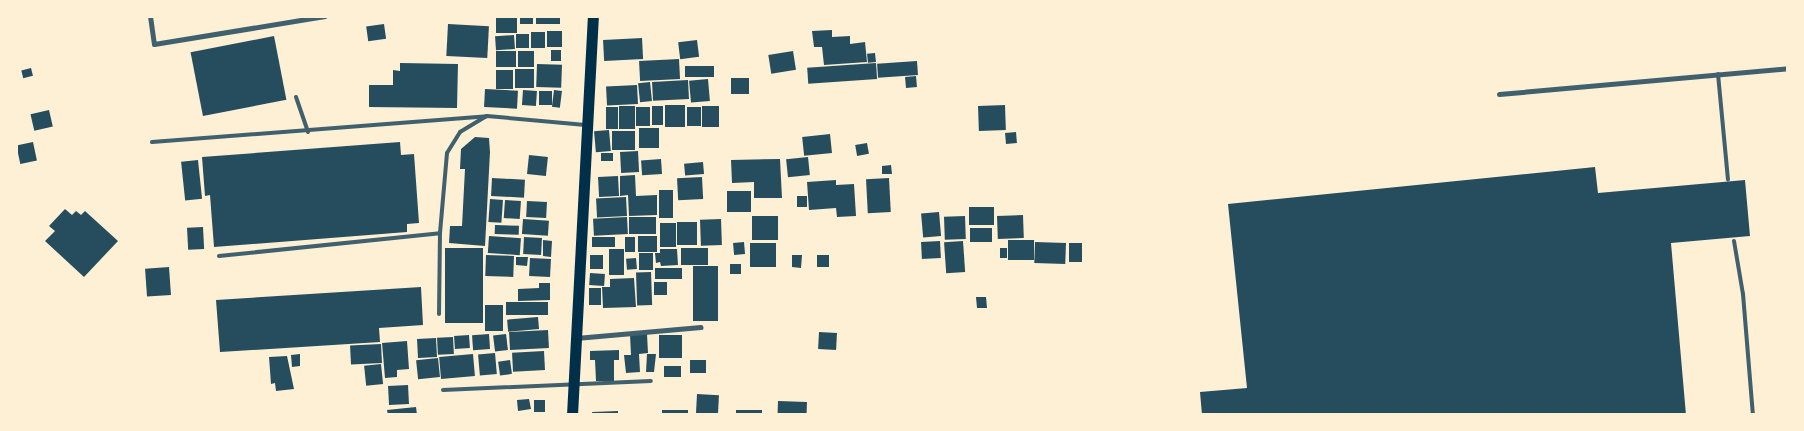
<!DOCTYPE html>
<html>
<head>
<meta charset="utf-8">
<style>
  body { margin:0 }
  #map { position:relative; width:1804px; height:431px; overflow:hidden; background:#fdf0d5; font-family:"Fira Sans Condensed",sans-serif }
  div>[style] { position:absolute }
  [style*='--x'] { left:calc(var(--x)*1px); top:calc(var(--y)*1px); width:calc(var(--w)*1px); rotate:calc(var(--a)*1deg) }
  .building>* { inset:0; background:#264d5e; transform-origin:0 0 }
  .service>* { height:4px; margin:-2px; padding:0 2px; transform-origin:2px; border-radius:2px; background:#3f606c }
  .minor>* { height:5px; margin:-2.5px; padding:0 2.5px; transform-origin:2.5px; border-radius:2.5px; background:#3f606c }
  .trunk>* { height:11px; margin:-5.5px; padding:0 5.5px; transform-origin:5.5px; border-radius:5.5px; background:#003049 }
  span { translate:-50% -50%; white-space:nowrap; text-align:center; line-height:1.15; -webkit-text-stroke:4px #fdf0d5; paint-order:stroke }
  .frame { position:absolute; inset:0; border:18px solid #fdf0d5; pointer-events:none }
</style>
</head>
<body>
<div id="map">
  <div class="building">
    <i style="left:496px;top:16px;width:21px;height:17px"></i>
    <i style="left:520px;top:16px;width:13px;height:8px"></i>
    <i style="left:536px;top:16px;width:24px;height:8px"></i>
    <i style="left:384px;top:24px;width:15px;height:18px;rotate:82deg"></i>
    <i style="left:448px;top:24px;width:41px;height:32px;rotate:3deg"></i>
    <i style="clip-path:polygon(832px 30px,832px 37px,850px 36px,850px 44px,865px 42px,867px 62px,824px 65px,822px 47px,814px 47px,812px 31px)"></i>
    <i style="left:547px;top:31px;width:15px;height:16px"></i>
    <i style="left:531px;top:32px;width:14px;height:16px"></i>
    <i style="left:516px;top:34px;width:13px;height:14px"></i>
    <i style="left:514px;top:35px;width:14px;height:19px;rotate:86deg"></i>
    <i style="left:274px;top:36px;width:65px;height:85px;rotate:79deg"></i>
    <i style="left:642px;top:38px;width:21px;height:39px;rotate:87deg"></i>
    <i style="left:697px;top:40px;width:17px;height:19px;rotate:83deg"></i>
    <i style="left:551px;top:50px;width:10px;height:11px"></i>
    <i style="left:496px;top:51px;width:20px;height:16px"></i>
    <i style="left:518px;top:51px;width:16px;height:16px"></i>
    <i style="left:793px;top:51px;width:19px;height:25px;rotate:81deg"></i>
    <i style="left:875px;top:53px;width:9px;height:8px;rotate:84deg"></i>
    <i style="left:679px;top:59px;width:20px;height:40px;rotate:87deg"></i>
    <i style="left:917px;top:61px;width:14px;height:40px;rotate:86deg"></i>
    <i style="clip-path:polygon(400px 63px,458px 64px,457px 108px,369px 107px,369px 85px,393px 85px,393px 70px,400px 71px)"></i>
    <i style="left:876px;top:63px;width:16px;height:69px;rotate:86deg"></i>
    <i style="left:537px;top:64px;width:25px;height:23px;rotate:2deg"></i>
    <i style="left:714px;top:66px;width:11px;height:29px;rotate:90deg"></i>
    <i style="left:31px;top:68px;width:8px;height:10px;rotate:76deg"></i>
    <i style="left:534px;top:69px;width:19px;height:19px;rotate:90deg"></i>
    <i style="left:496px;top:70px;width:17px;height:19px"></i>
    <i style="left:916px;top:76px;width:11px;height:11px;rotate:85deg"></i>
    <i style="left:749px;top:78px;width:16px;height:18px;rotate:90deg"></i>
    <i style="left:708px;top:79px;width:22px;height:19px;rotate:85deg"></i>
    <i style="left:688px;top:80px;width:19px;height:36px;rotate:87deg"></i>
    <i style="left:650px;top:82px;width:19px;height:12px;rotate:84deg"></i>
    <i style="left:637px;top:85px;width:19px;height:31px;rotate:87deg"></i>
    <i style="left:485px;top:89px;width:33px;height:18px;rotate:3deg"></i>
    <i style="left:523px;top:90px;width:14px;height:15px;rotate:4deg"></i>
    <i style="left:554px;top:90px;width:8px;height:17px;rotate:7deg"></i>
    <i style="left:539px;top:91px;width:13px;height:14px"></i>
    <i style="left:685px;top:105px;width:22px;height:20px;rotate:90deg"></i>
    <i style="left:1005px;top:105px;width:25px;height:27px;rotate:88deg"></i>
    <i style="left:619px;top:106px;width:16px;height:23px"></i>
    <i style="left:652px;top:106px;width:11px;height:19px"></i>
    <i style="left:702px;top:106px;width:17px;height:21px"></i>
    <i style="left:606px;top:107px;width:12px;height:22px"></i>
    <i style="left:636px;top:107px;width:14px;height:19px"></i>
    <i style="left:687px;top:107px;width:14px;height:19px"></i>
    <i style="left:49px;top:110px;width:17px;height:19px;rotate:77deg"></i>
    <i style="left:639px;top:128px;width:20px;height:20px"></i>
    <i style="left:609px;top:130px;width:21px;height:15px;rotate:85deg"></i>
    <i style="left:612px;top:131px;width:23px;height:19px"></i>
    <i style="left:1016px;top:132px;width:11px;height:11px;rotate:85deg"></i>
    <i style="left:830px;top:134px;width:19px;height:28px;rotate:84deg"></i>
    <i style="clip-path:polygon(475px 137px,489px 138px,490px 152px,485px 246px,449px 243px,450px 226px,462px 226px,465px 169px,460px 169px,461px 149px)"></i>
    <i style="left:33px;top:142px;width:19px;height:17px;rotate:78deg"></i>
    <i style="clip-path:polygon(400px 142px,401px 155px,414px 154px,419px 223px,407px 224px,407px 232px,214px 247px,210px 195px,205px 196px,202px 157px)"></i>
    <i style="left:867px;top:143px;width:11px;height:12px;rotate:80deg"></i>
    <i style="left:638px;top:151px;width:21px;height:18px;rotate:87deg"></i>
    <i style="left:613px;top:153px;width:8px;height:12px;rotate:90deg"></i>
    <i style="left:529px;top:155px;width:19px;height:19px;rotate:6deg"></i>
    <i style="left:808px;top:157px;width:18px;height:22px;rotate:84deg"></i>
    <i style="left:661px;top:159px;width:15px;height:20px;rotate:86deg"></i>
    <i style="clip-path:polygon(780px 159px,782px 198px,754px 198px,754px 182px,732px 183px,731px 160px)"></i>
    <i style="left:198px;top:160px;width:39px;height:17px;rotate:84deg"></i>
    <i style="left:703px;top:162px;width:12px;height:19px;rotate:85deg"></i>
    <i style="clip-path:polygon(891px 165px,892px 174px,882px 174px,882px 166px)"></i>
    <i style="clip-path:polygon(1595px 167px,1598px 193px,1745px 180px,1750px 236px,1671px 243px,1686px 415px,1202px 415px,1200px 392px,1247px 388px,1228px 204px)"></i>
    <i style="clip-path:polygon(635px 175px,636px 196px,657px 195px,657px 215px,629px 216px,628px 195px,620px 196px,620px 176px)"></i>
    <i style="left:618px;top:176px;width:20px;height:20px;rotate:87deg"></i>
    <i style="left:702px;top:177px;width:22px;height:25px;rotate:87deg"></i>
    <i style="left:492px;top:178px;width:33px;height:18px;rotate:3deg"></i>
    <i style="left:889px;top:178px;width:34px;height:23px;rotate:87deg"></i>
    <i style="clip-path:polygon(836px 180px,836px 185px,854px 184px,856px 216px,837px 217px,836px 208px,809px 210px,807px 182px)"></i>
    <i style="left:659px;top:190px;width:14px;height:28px"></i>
    <i style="left:727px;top:191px;width:24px;height:21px"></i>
    <i style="left:797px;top:196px;width:10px;height:11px"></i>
    <i style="left:626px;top:197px;width:19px;height:30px;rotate:87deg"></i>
    <i style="left:490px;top:199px;width:13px;height:23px;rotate:4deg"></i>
    <i style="left:505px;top:200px;width:16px;height:18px;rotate:4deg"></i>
    <i style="left:527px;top:201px;width:20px;height:16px;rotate:3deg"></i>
    <i style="left:969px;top:207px;width:25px;height:18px"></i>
    <i style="clip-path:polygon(65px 209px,72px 215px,76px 211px,81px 215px,85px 211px,118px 241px,84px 277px,45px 241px,55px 231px,49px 226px)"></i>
    <i style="left:939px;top:212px;width:24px;height:18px;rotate:85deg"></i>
    <i style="left:1023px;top:215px;width:23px;height:26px;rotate:88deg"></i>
    <i style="left:778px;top:216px;width:24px;height:26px;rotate:90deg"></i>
    <i style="left:965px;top:216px;width:23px;height:21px;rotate:88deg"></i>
    <i style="left:627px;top:217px;width:17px;height:34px;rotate:87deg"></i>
    <i style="left:656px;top:217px;width:17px;height:27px;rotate:90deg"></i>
    <i style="left:523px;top:219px;width:26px;height:15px;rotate:4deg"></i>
    <i style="left:721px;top:219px;width:26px;height:21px;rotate:88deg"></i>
    <i style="left:677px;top:222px;width:20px;height:23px"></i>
    <i style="left:676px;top:223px;width:24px;height:16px;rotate:90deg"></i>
    <i style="left:495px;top:225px;width:24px;height:9px;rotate:2deg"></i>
    <i style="left:203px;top:227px;width:22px;height:16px;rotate:87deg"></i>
    <i style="left:970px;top:228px;width:22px;height:14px"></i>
    <i style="left:489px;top:236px;width:32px;height:17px;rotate:4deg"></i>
    <i style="left:638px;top:236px;width:19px;height:16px"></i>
    <i style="left:524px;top:237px;width:18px;height:17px;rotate:3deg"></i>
    <i style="left:592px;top:237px;width:23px;height:10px"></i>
    <i style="left:625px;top:237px;width:10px;height:15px"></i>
    <i style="clip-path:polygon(543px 240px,552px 241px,551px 257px,543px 256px)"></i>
    <i style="left:1034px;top:240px;width:20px;height:26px;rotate:90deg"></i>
    <i style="left:940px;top:241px;width:17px;height:19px;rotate:87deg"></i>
    <i style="left:963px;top:241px;width:31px;height:19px;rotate:86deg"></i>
    <i style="left:744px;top:242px;width:12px;height:11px;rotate:85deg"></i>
    <i style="left:1035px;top:242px;width:31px;height:21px;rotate:2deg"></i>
    <i style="left:750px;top:243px;width:26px;height:24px"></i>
    <i style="left:1069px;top:243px;width:13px;height:19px"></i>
    <i style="left:445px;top:248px;width:38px;height:75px"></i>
    <i style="left:708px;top:248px;width:17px;height:27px;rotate:90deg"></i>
    <i style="left:1000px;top:248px;width:7px;height:10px"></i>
    <i style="left:609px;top:249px;width:15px;height:26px"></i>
    <i style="clip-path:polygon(660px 249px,677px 249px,678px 265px,661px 266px,660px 262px,656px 263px,655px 253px,660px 253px)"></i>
    <i style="left:639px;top:253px;width:14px;height:17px"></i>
    <i style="left:486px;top:255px;width:28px;height:21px;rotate:2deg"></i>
    <i style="left:590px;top:255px;width:13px;height:14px"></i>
    <i style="clip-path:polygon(792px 255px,802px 255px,801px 268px,792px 267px)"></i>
    <i style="left:817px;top:255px;width:12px;height:12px"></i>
    <i style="clip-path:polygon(516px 257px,528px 257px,527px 266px,516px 265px)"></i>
    <i style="left:530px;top:258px;width:21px;height:18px;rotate:3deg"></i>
    <i style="left:636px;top:258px;width:11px;height:10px;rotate:85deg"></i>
    <i style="left:730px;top:264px;width:11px;height:10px"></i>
    <i style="left:693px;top:266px;width:25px;height:55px"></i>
    <i style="left:169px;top:267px;width:28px;height:24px;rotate:86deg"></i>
    <i style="left:682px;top:268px;width:11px;height:27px;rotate:90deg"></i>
    <i style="left:651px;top:272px;width:33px;height:15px;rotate:88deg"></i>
    <i style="left:590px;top:273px;width:15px;height:12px;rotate:4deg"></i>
    <i style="clip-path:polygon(634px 278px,636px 307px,603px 308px,602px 287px,610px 287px,610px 279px)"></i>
    <i style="left:654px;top:282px;width:13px;height:13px"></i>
    <i style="clip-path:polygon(539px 283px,550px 283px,550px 300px,518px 301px,518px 289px,539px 288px)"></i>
    <i style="clip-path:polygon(421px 287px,423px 325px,379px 328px,380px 342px,220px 352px,216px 300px)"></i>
    <i style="left:589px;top:288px;width:12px;height:17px"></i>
    <i style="clip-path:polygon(976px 297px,986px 297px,987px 308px,977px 308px)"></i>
    <i style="left:548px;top:302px;width:13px;height:42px;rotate:90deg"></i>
    <i style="left:485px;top:305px;width:18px;height:26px"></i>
    <i style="left:538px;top:317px;width:12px;height:31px;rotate:85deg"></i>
    <i style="left:548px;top:330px;width:18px;height:39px;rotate:87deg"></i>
    <i style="left:819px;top:332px;width:18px;height:17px;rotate:3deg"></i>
    <i style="left:489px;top:334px;width:15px;height:17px;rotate:86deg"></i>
    <i style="left:506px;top:334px;width:16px;height:13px;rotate:83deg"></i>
    <i style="clip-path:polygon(647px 334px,648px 353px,639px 354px,640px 372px,626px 373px,624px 355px,631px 355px,630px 335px)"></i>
    <i style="left:469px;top:335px;width:13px;height:15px;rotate:86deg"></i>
    <i style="left:659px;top:335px;width:23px;height:23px"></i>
    <i style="left:453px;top:337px;width:17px;height:16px;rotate:87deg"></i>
    <i style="left:436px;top:338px;width:19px;height:19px;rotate:87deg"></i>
    <i style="clip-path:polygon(407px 341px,409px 369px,397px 370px,397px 377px,385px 378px,382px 343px)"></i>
    <i style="left:381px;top:344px;width:19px;height:31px;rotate:87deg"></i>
    <i style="clip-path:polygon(619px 350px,619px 360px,614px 360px,614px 381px,596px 381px,595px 360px,590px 360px,590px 351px)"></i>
    <i style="left:544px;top:351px;width:19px;height:32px;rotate:87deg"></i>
    <i style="left:495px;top:353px;width:21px;height:17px;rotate:85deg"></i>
    <i style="clip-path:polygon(300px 354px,300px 366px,292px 367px,291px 355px)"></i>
    <i style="left:473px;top:354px;width:22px;height:34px;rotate:85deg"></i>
    <i style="clip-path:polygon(647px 354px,656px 354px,654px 372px,646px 372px)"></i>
    <i style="clip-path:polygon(287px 356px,294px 389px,276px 391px,275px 383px,271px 384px,269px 357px)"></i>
    <i style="left:438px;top:358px;width:19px;height:22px;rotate:84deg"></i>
    <i style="left:510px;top:360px;width:14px;height:12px;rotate:82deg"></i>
    <i style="left:690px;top:360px;width:16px;height:13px"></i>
    <i style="left:381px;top:364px;width:20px;height:17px;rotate:84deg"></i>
    <i style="left:681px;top:366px;width:11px;height:17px;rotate:90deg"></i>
    <i style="left:408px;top:385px;width:19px;height:20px;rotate:87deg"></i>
    <i style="left:697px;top:394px;width:22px;height:21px;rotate:3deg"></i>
    <i style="clip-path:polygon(529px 399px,531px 409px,518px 411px,517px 400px)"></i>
    <i style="left:534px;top:400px;width:11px;height:12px"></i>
    <i style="left:778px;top:401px;width:29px;height:14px;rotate:2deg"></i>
    <i style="clip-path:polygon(416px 407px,417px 415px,388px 415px,387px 410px)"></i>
    <i style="left:662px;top:410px;width:26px;height:5px"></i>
    <i style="left:736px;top:410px;width:26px;height:5px"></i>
    <i style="clip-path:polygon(618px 411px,618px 415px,593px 415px,592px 412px)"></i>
  </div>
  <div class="service">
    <i style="--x:1718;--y:74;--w:106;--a:84.6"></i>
    <i style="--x:296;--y:97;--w:37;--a:71"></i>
    <i style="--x:152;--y:142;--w:336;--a:-4.4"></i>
    <i style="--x:1734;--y:241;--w:54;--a:80.4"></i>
    <i style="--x:1743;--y:294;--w:121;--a:85.3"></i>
    <i style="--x:219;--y:256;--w:222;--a:-5.9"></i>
    <i style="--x:439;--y:314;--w:81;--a:-89.3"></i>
    <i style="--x:440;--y:233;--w:80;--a:-85"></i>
    <i style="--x:447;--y:153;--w:25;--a:-58"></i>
    <i style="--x:460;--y:132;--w:31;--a:-31"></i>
    <i style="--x:487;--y:116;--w:99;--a:5.2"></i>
    <i style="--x:443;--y:390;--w:208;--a:-2.5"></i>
  </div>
  <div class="minor">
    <i style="--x:150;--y:16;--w:28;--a:82"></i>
    <i style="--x:154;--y:44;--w:173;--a:-9.3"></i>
    <i style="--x:1499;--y:94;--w:290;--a:-5.1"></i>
    <i style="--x:576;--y:338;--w:125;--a:-5"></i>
  </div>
  <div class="trunk">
    <i style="--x:572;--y:415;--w:400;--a:-87"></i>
  </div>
  <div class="frame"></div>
</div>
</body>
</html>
